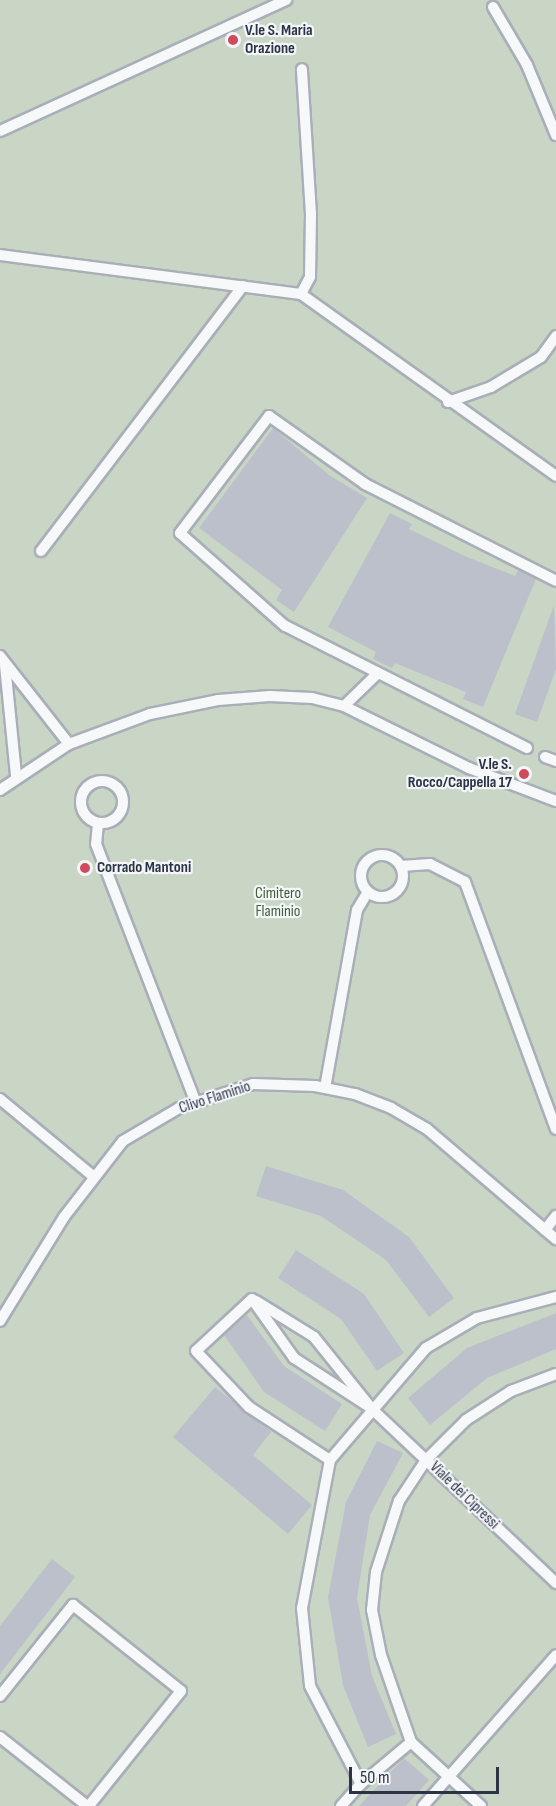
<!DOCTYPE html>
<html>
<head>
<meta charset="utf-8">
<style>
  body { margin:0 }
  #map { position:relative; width:556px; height:1806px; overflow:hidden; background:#e4e7ec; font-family:"Sofia Sans Condensed",sans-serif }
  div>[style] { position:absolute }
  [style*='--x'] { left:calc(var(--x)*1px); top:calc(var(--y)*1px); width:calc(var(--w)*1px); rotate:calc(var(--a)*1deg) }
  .green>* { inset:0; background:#c9d6c5; transform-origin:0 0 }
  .building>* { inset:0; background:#bbc0ca }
  .roads { filter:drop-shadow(2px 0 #a9aeb7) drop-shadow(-2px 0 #a9aeb7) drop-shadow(0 2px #a9aeb7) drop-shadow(0 -2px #a9aeb7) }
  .lane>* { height:10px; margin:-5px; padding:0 5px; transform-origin:5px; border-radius:5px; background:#f7f8fa }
  .lane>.ring { margin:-5px; padding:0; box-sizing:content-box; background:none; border:10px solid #f7f8fa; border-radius:50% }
  .dots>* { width:16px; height:16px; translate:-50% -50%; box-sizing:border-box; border:3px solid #f4f6f9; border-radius:50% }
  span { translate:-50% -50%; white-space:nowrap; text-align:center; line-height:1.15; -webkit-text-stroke:4.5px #f4f6f9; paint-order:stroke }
  .poi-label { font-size:16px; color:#2b3445; font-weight:700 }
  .left { translate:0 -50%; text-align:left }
  .right { translate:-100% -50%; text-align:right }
  .park-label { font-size:16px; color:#3f6138 }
  .street-label { font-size:16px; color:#2b3445 }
  .scale { position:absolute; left:349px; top:1767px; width:150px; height:27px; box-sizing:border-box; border:3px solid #2b3445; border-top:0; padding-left:8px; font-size:18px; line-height:21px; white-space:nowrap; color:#2b3445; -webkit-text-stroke:4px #f4f6f9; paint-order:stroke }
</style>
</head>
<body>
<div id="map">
  <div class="green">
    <i style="left:0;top:0;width:556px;height:1806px"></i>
  </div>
  <div class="building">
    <i style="clip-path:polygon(273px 428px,329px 475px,367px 498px,294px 612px,276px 600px,282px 590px,199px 528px)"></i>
    <i style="clip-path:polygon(390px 513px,412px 524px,409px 529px,467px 557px,515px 576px,518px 570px,536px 579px,483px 707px,463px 699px,466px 692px,395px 663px,392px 668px,373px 659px,376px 652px,328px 627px)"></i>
    <i style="clip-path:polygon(554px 605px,556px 669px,537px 722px,515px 714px)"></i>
    <i style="clip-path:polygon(266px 1166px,343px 1190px,409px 1237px,454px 1298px,429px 1317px,386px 1260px,321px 1216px,256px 1196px)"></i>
    <i style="clip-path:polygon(296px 1250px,364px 1294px,404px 1353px,377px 1371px,341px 1319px,278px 1278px)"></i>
    <i style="clip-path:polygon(556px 1313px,556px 1349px,487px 1378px,430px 1425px,408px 1398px,467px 1348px)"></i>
    <i style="clip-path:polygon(247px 1315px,284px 1366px,342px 1404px,325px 1431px,264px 1392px,224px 1335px)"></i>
    <i style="clip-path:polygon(215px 1387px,271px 1432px,253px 1455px,312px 1505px,288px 1534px,173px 1437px)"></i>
    <i style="clip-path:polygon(377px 1441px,403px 1453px,370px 1515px,357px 1598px,372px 1676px,396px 1734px,368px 1747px,343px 1685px,328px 1597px,346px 1502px)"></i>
    <i style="clip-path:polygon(52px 1559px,75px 1577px,0 1674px,0 1626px)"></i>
    <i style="clip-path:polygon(404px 1758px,429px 1780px,406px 1806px,359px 1806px)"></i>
  </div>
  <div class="roads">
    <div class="lane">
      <i style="--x:493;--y:7;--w:67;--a:59.6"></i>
      <i style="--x:527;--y:65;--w:76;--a:67.5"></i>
      <i style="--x:0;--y:131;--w:315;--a:-24.6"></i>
      <i style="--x:0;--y:255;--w:304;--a:7.4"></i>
      <i style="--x:301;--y:294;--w:313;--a:35.5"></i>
      <i style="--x:301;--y:294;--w:19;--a:-62"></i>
      <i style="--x:310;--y:277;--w:63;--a:-89.1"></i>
      <i style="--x:311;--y:214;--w:145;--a:-93.6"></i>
      <i style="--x:448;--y:402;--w:46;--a:-19.2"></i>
      <i style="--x:491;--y:387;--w:58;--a:-31"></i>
      <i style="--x:541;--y:357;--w:26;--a:-54"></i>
      <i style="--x:41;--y:551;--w:333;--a:-52.7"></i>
      <i style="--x:0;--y:656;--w:112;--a:51.9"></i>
      <i style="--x:5;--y:665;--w:112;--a:84.3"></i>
      <i style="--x:344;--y:706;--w:45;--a:-44.1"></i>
      <i style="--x:527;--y:748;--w:271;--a:-153.2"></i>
      <i style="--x:285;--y:626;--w:140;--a:-138.5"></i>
      <i style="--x:180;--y:533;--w:147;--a:-52.7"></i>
      <i style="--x:269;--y:416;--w:118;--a:35.3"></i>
      <i style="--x:365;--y:484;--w:214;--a:26.9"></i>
      <i style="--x:545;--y:757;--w:12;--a:20"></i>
      <i class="ring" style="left:81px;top:781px;width:32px;height:32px"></i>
      <i style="--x:0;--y:790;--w:83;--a:-33.7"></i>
      <i style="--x:69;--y:744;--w:86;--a:-20.3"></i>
      <i style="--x:150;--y:714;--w:69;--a:-11.6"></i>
      <i style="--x:218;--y:700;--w:52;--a:-4.4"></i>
      <i style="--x:270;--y:696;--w:42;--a:2.7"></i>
      <i style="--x:312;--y:698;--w:33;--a:14"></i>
      <i style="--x:344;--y:706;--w:140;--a:26.4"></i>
      <i style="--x:469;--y:768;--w:93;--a:20.8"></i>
      <i style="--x:98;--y:823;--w:21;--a:95"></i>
      <i style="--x:96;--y:844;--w:275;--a:68.9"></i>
      <i class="ring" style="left:361px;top:855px;width:32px;height:32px"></i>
      <i style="--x:401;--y:866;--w:29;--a:-4"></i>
      <i style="--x:430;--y:864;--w:39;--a:27"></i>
      <i style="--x:465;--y:882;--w:263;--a:69.8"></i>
      <i style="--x:325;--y:1088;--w:181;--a:-79.8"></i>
      <i style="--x:357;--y:910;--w:21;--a:-59"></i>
      <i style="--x:0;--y:1099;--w:122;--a:39.7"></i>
      <i style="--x:545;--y:1230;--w:18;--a:-52"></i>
      <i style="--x:256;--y:1301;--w:68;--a:31.8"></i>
      <i style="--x:314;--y:1337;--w:91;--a:51.2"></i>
      <i style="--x:371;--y:1408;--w:255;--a:43.4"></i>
      <i style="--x:0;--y:1321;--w:122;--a:-58.4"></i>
      <i style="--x:64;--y:1217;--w:96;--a:-52.2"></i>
      <i style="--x:123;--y:1141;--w:65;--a:-30.5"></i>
      <i style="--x:179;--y:1108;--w:78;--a:-18"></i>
      <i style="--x:253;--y:1084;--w:62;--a:1.8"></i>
      <i style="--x:315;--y:1086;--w:41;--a:11.3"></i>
      <i style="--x:355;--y:1094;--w:39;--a:21"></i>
      <i style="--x:391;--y:1108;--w:42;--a:30.3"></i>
      <i style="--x:427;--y:1129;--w:170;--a:40.5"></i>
      <i style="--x:371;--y:1408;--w:92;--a:-147"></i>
      <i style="--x:294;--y:1358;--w:72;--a:-125.4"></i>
      <i style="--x:252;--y:1299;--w:76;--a:137.1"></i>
      <i style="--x:196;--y:1351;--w:77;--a:46.6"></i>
      <i style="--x:249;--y:1407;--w:97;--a:33.2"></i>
      <i style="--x:330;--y:1460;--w:148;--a:-49.4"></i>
      <i style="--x:426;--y:1348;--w:59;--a:-30.5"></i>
      <i style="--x:477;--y:1318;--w:82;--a:-14.9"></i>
      <i style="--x:330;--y:1460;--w:151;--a:100.7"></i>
      <i style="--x:302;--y:1608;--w:78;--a:84.1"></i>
      <i style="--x:310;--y:1686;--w:110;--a:62.5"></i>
      <i style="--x:361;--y:1784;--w:65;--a:-40"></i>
      <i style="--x:0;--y:1696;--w:117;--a:-51.3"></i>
      <i style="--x:73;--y:1605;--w:138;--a:38.5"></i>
      <i style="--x:181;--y:1691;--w:147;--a:128.7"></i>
      <i style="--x:0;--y:1737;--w:111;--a:38.4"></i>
      <i style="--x:341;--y:1806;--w:30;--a:-48"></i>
      <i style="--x:423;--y:1806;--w:201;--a:-48.6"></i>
      <i style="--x:481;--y:1806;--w:95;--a:-137.6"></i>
      <i style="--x:411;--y:1742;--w:92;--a:-109"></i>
      <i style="--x:381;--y:1655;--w:46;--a:-101.3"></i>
      <i style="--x:372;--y:1610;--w:38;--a:-84"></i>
      <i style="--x:376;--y:1572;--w:75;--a:-72.1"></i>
      <i style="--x:399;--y:1501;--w:49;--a:-56.6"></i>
      <i style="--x:426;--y:1460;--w:57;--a:-45"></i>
      <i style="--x:466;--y:1420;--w:54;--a:-32.8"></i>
      <i style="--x:511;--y:1391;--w:48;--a:-20.7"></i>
    </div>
  </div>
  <div class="dots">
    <i style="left:233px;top:40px;background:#d1495b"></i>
    <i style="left:524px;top:774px;background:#d1495b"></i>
    <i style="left:85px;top:868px;background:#d1495b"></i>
  </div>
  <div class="poi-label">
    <span class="left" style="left:245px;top:40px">V.le S. Maria<br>Orazione</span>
    <span class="right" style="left:512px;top:774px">V.le S.<br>Rocco/Cappella 17</span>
    <span class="left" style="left:97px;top:868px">Corrado Mantoni</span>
  </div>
  <div class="park-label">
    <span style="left:278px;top:903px">Cimitero<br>Flaminio</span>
  </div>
  <div class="street-label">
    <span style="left:215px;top:1098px;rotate:-18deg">Clivo Flaminio</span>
    <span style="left:464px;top:1496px;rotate:44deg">Viale dei Cipressi</span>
  </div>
  <div class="scale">50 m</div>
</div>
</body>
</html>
